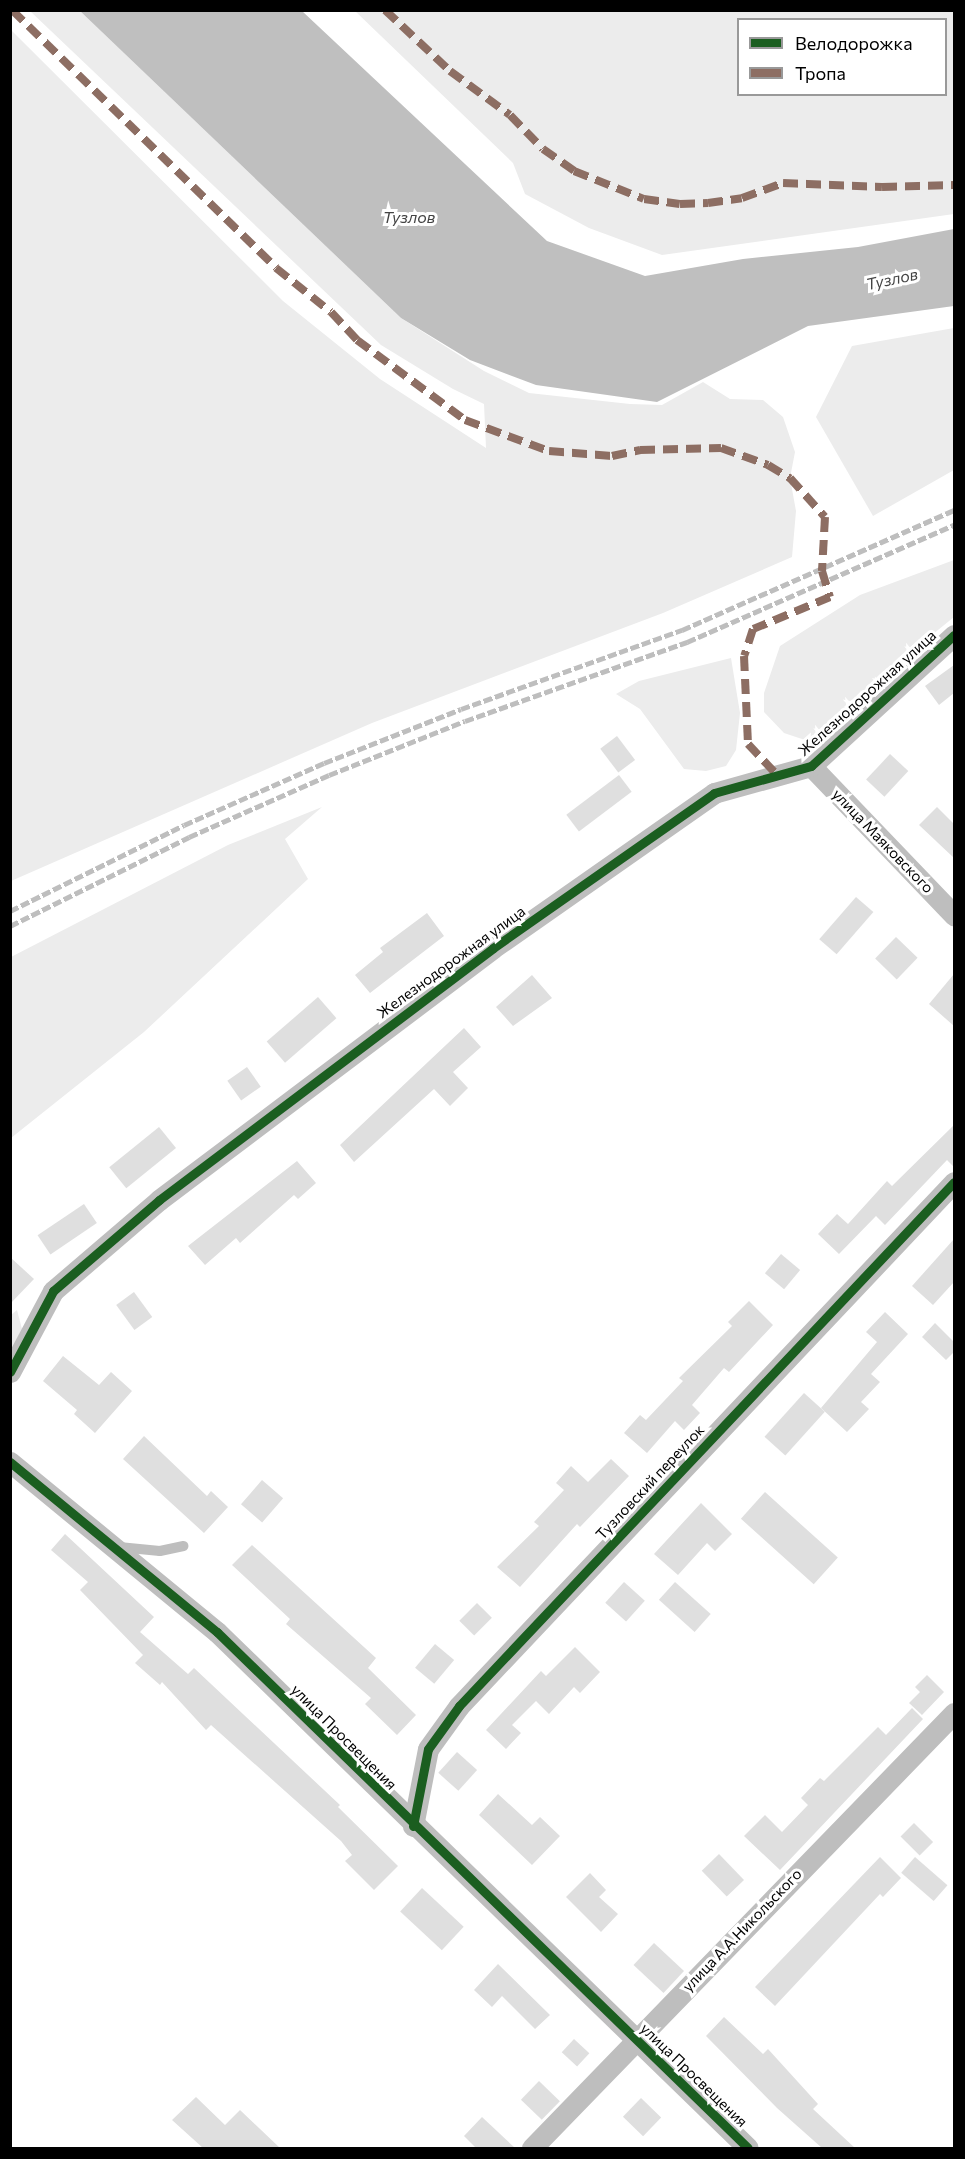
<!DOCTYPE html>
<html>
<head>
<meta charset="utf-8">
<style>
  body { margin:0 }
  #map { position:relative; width:965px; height:2159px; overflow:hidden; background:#fff; font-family:Commissioner,sans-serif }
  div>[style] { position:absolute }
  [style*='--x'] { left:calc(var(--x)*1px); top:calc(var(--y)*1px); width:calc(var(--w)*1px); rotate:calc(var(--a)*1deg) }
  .green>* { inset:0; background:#ececec }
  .water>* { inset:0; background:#bfbfbf }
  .building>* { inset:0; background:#dfdfdf; transform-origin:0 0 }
  .lane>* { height:10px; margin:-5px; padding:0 5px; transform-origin:5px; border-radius:5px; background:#bebebe }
  .street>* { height:21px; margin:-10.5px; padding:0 10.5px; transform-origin:10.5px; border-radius:10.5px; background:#bebebe }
  .rail>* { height:4.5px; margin-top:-2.25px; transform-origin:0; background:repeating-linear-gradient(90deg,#bebebe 0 9px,transparent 0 12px) }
  .quiet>* { height:8px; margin-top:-4px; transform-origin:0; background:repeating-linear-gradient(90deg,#8d6e63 0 15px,transparent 0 23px) }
  .cycleway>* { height:9px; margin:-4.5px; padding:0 4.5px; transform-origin:4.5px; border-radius:4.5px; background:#1b5e20 }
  span { translate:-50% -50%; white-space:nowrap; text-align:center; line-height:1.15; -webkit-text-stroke:6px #fff; paint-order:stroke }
  .street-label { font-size:15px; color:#000 }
  .water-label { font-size:16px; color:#444; font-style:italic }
  .frame { position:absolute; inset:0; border:12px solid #000; pointer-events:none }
  .legend { position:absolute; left:737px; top:18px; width:210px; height:78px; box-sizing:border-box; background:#fff; border:2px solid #999; margin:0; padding:8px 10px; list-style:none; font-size:18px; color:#000 }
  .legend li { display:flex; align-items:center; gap:12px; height:30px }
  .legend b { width:30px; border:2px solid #999 }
</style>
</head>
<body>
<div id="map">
  <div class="green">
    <i style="clip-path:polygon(30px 11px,80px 11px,401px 318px,484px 371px,529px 393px,630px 404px,662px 405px,703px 382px,730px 399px,763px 400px,783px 417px,795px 452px,790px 478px,796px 511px,792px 557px,663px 613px,372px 723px,11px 881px,10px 29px,283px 301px,380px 379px,486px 448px,484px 404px,453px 389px,381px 345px)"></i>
    <i style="clip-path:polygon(evenodd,355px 11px,954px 11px,954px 214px,662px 255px,589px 228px,525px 194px,513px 163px,355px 11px,738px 20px,946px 20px,946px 94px,738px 94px,738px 20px)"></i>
    <i style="clip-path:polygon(954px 328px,954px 470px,873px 516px,816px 417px,852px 346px)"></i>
    <i style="clip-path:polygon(954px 560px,954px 617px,869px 686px,841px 723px,824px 737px,805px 740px,784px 733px,764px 712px,764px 693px,780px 646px,860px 595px)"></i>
    <i style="clip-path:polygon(731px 658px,740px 713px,736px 750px,726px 766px,706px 771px,684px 769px,640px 709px,616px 694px,639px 681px)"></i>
    <i style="clip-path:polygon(322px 807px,285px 839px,308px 879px,144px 1032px,11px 1138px,11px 957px,228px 845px)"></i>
    <i style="clip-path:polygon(17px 1310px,22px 1329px,11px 1350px,11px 1315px)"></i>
  </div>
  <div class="water">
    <i style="clip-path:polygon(80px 11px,302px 11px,547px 241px,645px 276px,743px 259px,858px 247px,954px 229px,954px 306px,808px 326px,657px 402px,536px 385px,470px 360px,401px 318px)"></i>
  </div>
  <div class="building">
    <i style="clip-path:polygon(954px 665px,954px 693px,939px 705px,925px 686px)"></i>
    <i style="left:617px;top:736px;width:30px;height:21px;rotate:53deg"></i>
    <i style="left:890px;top:754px;width:25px;height:35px;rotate:43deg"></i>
    <i style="left:619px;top:775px;width:21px;height:66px;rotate:53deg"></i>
    <i style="clip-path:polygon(937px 807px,954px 824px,954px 858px,919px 825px)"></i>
    <i style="left:856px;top:897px;width:23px;height:56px;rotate:41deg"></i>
    <i style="clip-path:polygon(427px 913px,444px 936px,370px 993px,355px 975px,383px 952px,380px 948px)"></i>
    <i style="left:896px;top:937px;width:30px;height:30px;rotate:44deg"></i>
    <i style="clip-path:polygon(954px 974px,954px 1026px,929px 1004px)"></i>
    <i style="clip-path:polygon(532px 975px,552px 998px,513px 1026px,496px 1007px)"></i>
    <i style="left:318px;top:997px;width:28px;height:68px;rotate:49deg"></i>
    <i style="clip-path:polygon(464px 1028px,481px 1047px,453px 1072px,468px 1088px,450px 1106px,434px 1089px,354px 1162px,340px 1145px)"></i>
    <i style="left:247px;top:1067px;width:24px;height:24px;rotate:55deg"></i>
    <i style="clip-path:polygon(954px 1125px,954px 1167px,947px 1160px,885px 1225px,876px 1216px,839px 1254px,818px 1234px,837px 1214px,848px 1224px,887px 1181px,892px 1186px)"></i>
    <i style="left:159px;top:1127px;width:27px;height:64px;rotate:51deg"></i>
    <i style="clip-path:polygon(297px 1161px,316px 1183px,298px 1199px,294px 1195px,240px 1243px,236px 1238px,205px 1265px,188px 1246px)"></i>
    <i style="left:84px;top:1204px;width:23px;height:56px;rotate:56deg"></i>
    <i style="clip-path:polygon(954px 1239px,954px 1282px,933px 1305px,912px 1286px)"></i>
    <i style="left:781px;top:1254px;width:25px;height:25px;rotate:40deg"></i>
    <i style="clip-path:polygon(10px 1257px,34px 1279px,10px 1304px)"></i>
    <i style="left:134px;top:1292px;width:31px;height:22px;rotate:54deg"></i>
    <i style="clip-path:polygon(749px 1301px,773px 1325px,729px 1372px,724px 1368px,692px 1405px,700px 1413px,684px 1430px,675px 1421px,647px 1453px,624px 1433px,640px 1415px,646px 1420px,683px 1381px,679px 1378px,732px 1326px,728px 1322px)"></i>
    <i style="clip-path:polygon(885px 1312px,908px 1334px,871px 1374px,880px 1382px,861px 1402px,869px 1409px,847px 1432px,821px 1408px,877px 1342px,866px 1332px)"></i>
    <i style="clip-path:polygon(935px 1323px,954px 1342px,954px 1352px,946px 1360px,922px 1337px)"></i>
    <i style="clip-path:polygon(63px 1356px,99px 1385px,111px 1372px,132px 1391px,95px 1433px,74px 1414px,77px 1410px,43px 1381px)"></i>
    <i style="left:804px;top:1393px;width:28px;height:59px;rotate:42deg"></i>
    <i style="clip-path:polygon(144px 1436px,207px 1496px,211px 1491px,228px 1507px,204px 1533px,123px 1459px)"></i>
    <i style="clip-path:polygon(611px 1459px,629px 1476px,580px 1527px,577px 1524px,520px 1587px,497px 1567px,539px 1526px,534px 1522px,564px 1490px,556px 1483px,571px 1466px,588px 1482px)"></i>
    <i style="left:262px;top:1480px;width:28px;height:32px;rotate:41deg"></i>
    <i style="left:765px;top:1492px;width:98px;height:36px;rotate:42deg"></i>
    <i style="clip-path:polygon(701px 1503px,732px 1534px,715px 1551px,707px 1543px,678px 1575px,654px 1554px)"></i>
    <i style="clip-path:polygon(65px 1534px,154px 1617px,140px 1632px,188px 1674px,194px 1668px,340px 1805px,338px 1807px,398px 1866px,374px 1890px,345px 1861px,352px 1855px,341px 1841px,211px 1725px,206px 1730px,162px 1682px,160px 1685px,135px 1663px,143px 1655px,80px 1590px,88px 1582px,51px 1550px)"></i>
    <i style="clip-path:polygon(252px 1545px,376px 1658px,368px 1668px,416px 1715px,397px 1735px,365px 1704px,371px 1698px,286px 1624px,290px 1619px,232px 1565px)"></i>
    <i style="left:624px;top:1582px;width:28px;height:28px;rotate:42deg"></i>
    <i style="left:675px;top:1582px;width:48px;height:24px;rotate:42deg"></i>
    <i style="left:477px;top:1603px;width:21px;height:25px;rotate:45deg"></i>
    <i style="left:435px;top:1644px;width:25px;height:31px;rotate:40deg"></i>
    <i style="clip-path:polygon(575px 1647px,600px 1672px,580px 1693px,574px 1687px,549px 1714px,536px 1701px,512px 1725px,521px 1733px,506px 1749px,486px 1730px,541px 1671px,546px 1676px)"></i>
    <i style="clip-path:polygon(927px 1675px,944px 1692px,922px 1715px,909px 1703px,920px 1692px,915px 1687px)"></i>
    <i style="clip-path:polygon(912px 1708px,923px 1719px,780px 1870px,744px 1836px,765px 1815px,782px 1832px,808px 1805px,801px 1798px,820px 1778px,824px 1781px,878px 1727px,886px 1735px)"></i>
    <i style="left:457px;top:1752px;width:27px;height:28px;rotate:42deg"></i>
    <i style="clip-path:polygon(498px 1794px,532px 1825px,540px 1817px,560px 1836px,532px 1865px,479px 1815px)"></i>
    <i style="left:914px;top:1823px;width:27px;height:19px;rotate:45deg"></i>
    <i style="left:719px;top:1854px;width:36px;height:24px;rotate:46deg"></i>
    <i style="clip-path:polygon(880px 1857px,901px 1878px,883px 1897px,880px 1894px,775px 2006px,755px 1987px)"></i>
    <i style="left:915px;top:1857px;width:43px;height:21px;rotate:41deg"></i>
    <i style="clip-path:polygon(590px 1873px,606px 1890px,599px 1897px,618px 1914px,601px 1932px,566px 1897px)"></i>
    <i style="left:422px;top:1888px;width:57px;height:32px;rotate:43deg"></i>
    <i style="left:654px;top:1943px;width:41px;height:30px;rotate:43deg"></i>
    <i style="clip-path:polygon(498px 1964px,550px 2015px,535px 2029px,502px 1996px,492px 2007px,474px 1990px)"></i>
    <i style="clip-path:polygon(724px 2017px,763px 2054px,768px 2049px,818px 2104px,813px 2109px,855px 2148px,822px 2148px,777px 2108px,706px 2036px)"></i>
    <i style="left:574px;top:2039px;width:21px;height:18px;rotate:43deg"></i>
    <i style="left:539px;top:2081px;width:29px;height:26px;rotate:44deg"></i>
    <i style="clip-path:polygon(196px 2097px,225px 2125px,240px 2110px,280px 2148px,203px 2148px,172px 2120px)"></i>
    <i style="left:641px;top:2098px;width:28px;height:26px;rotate:44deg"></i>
    <i style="clip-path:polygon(482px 2117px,515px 2148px,476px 2148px,464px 2136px)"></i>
  </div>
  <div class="lane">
    <i style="--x:119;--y:1547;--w:41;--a:5.6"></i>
    <i style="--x:160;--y:1551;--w:24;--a:-12"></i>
  </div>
  <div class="street">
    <i style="--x:811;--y:766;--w:207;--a:46.2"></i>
    <i style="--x:10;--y:1372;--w:92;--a:-62"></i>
    <i style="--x:53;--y:1291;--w:140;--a:-40.6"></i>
    <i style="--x:159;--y:1200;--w:418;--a:-37"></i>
    <i style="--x:493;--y:948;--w:270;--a:-35"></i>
    <i style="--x:714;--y:793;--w:101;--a:-15.6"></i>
    <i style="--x:811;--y:766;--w:194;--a:-42.5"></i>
    <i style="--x:10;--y:1462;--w:268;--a:39.4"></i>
    <i style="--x:217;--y:1632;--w:740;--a:44.18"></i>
    <i style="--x:413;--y:1826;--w:78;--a:-79"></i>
    <i style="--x:428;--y:1749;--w:53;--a:-54.2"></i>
    <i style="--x:459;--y:1706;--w:721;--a:-46.63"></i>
    <i style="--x:532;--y:2148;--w:606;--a:-45.87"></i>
  </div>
  <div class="rail">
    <i style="--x:10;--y:911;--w:194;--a:-26.3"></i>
    <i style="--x:184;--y:825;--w:153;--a:-23.9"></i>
    <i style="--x:324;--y:763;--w:147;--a:-21.5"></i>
    <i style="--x:461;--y:709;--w:235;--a:-19.7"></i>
    <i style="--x:682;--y:630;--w:297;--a:-23.8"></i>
    <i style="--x:10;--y:926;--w:200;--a:-26.4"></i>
    <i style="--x:189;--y:837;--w:153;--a:-23.9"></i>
    <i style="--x:329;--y:775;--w:146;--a:-21.7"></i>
    <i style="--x:465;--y:721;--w:236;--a:-19.6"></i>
    <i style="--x:687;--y:642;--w:292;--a:-23.7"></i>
  </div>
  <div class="quiet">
    <i style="--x:12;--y:10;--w:369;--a:44.3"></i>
    <i style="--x:276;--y:268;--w:70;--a:38.7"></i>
    <i style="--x:331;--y:312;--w:38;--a:47"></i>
    <i style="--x:357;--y:340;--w:134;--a:36.5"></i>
    <i style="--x:465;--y:420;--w:90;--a:20.3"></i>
    <i style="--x:549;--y:451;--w:63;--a:4.5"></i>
    <i style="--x:612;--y:456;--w:29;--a:-12"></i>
    <i style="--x:640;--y:450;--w:81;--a:-1.4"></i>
    <i style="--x:721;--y:448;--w:50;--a:19.9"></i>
    <i style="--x:768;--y:465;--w:26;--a:31"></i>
    <i style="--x:790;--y:478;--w:52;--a:48.1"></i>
    <i style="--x:825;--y:517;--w:54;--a:93.2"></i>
    <i style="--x:822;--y:571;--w:27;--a:73"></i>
    <i style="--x:830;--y:597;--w:83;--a:157.4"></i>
    <i style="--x:753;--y:629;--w:28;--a:108"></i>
    <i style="--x:744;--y:656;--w:88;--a:87.4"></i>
    <i style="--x:748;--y:744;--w:44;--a:46.8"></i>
    <i style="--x:385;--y:10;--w:89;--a:43.2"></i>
    <i style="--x:450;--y:71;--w:74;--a:36.3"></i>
    <i style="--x:510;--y:115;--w:47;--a:45.9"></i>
    <i style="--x:543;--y:149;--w:38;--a:35"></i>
    <i style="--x:574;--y:171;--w:75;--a:21.8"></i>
    <i style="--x:644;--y:199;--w:36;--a:8"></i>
    <i style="--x:680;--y:204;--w:28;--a:-2"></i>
    <i style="--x:708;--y:203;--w:34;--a:-8"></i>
    <i style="--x:742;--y:198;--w:44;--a:-20.1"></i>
    <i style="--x:783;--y:183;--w:99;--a:2.3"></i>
    <i style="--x:882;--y:187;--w:72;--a:-1.6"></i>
  </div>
  <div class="cycleway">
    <i style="--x:10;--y:1372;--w:92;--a:-62"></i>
    <i style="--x:53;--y:1291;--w:140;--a:-40.6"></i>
    <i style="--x:159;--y:1200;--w:418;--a:-37"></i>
    <i style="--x:493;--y:948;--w:270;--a:-35"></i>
    <i style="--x:714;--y:793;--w:101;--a:-15.6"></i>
    <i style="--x:811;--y:766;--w:194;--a:-42.5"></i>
    <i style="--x:10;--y:1462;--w:268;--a:39.4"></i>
    <i style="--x:217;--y:1632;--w:740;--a:44.18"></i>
    <i style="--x:413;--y:1826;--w:78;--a:-79"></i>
    <i style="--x:428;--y:1749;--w:53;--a:-54.2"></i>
    <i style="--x:459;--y:1706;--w:721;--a:-46.63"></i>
  </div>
  <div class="street-label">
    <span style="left:867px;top:693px;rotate:-42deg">Железнодорожная улица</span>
    <span style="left:883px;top:841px;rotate:46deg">улица Маяковского</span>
    <span style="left:451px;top:962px;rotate:-36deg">Железнодорожная улица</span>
    <span style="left:650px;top:1482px;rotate:-47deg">Тузловский переулок</span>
    <span style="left:344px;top:1737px;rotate:45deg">улица Просвещения</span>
    <span style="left:742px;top:1930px;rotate:-46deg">улица А.А.Никольского</span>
    <span style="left:694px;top:2075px;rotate:44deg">улица Просвещения</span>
  </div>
  <div class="water-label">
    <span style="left:409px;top:217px">Тузлов</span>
    <span style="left:892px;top:279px;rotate:-12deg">Тузлов</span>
  </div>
  <div class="frame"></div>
  <ul class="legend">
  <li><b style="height:8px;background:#1b5e20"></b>Велодорожка</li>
  <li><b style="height:8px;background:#8d6e63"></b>Тропа</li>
  </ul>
</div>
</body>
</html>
